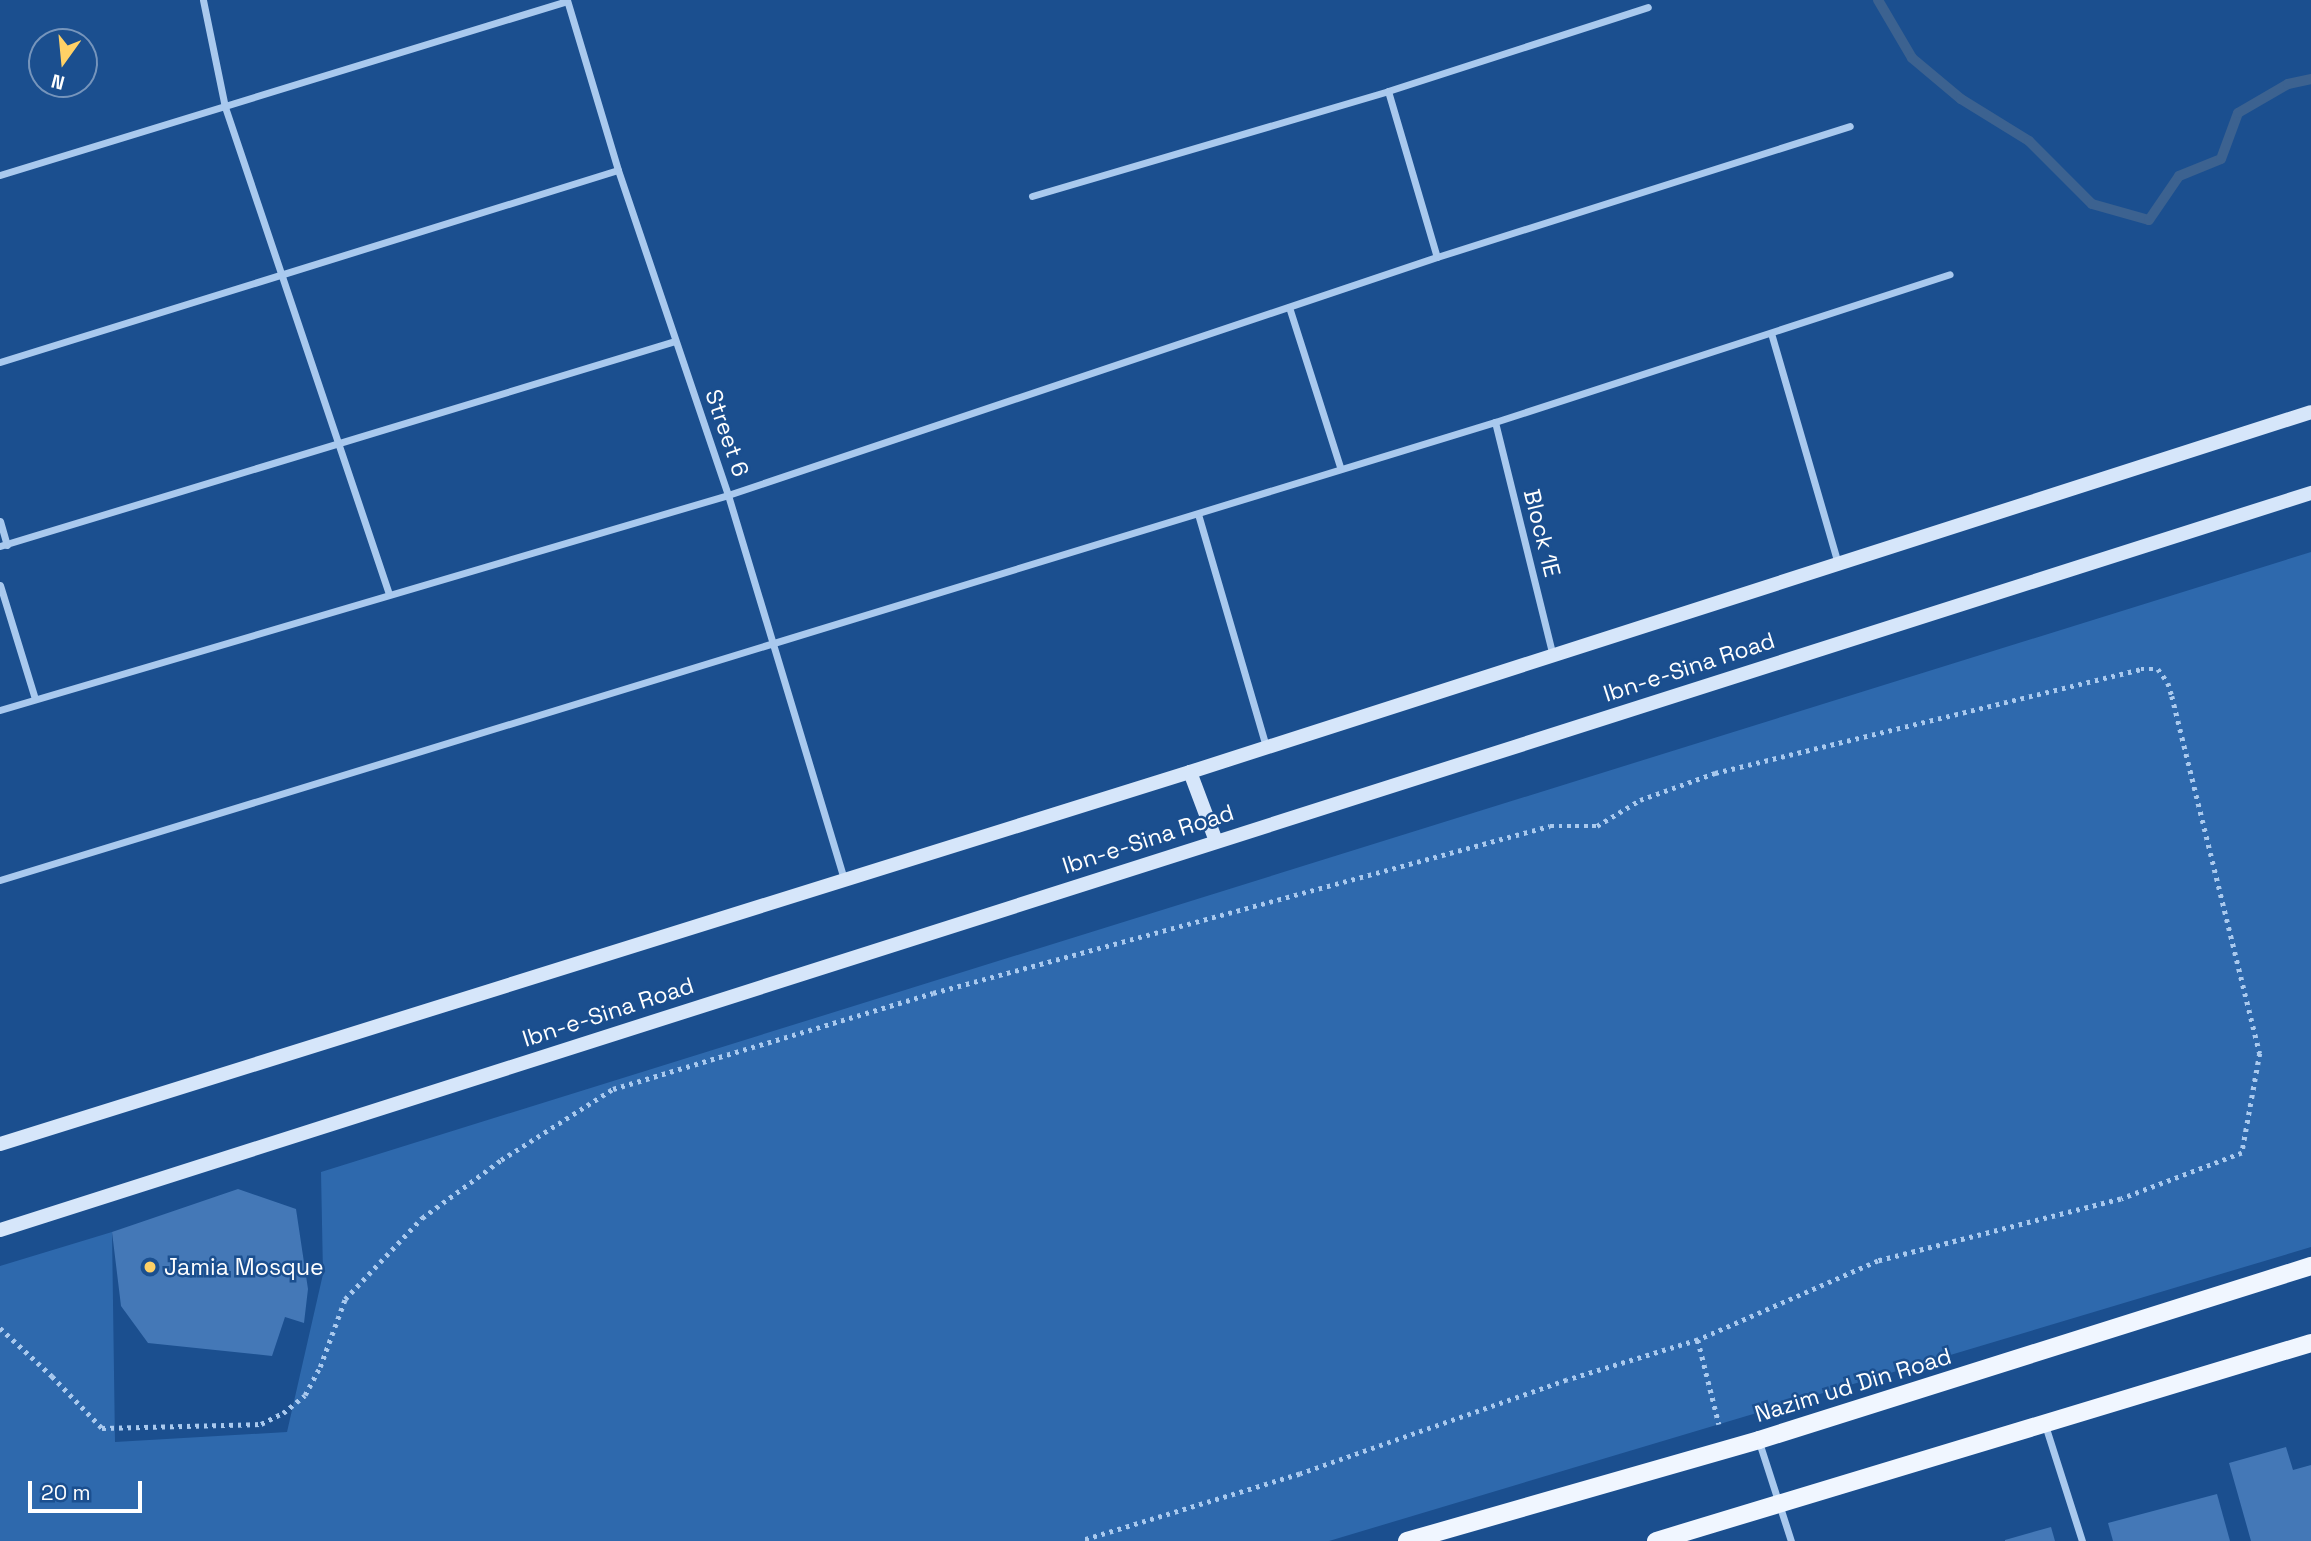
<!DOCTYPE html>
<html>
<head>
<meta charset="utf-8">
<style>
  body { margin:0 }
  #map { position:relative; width:2311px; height:1541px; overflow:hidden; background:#1b4f8f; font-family:"Space Grotesk",sans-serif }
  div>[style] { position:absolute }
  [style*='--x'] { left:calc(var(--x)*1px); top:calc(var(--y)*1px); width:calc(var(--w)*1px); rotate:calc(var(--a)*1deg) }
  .green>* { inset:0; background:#2e69ad }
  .stream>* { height:10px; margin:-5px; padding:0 5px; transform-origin:5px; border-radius:5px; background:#3c6290 }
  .building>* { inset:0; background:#4478b7 }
  .path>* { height:4.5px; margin-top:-2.25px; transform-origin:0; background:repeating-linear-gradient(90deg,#a9c9ee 0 3.5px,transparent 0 8.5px) }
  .street>* { height:7px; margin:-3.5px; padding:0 3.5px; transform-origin:3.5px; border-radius:3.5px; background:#a9c9ee }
  .secondary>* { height:14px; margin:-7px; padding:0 7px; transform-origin:7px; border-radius:7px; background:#d6e6fa }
  .primary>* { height:18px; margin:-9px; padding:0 9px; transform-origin:9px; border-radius:9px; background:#f0f6ff }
  .dots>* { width:19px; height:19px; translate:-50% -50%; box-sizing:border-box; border:4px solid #1b4f8f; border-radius:50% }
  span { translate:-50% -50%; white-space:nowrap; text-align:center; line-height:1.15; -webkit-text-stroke:5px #1b4f8f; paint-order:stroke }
  .street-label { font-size:23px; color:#fff }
  .poi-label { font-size:23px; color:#fff }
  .left { translate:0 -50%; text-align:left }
  .north { position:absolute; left:28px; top:28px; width:70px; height:70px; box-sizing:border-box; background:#1b4f8f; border:2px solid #7695bc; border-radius:50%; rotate:195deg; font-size:19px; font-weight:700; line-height:28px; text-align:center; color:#fff }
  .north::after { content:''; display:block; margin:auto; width:24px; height:32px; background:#ffd166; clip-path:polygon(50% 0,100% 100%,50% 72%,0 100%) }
  .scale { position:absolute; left:28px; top:1481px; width:114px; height:32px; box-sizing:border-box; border:4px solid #fff; border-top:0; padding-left:9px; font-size:21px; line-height:24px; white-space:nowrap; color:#fff; -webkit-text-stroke:5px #1b4f8f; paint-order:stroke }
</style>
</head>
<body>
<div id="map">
  <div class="green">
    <i style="clip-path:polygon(2311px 552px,2311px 1247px,1329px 1541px,0 1541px,0 1266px,112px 1232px,115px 1442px,287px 1432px,323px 1274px,321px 1172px)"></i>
  </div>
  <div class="stream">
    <i style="--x:1878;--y:0;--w:67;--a:59.6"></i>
    <i style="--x:1912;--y:58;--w:64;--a:39.9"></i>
    <i style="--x:1961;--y:99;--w:80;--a:31.7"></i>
    <i style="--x:2029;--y:141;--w:89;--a:45"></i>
    <i style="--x:2092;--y:204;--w:59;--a:15.7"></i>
    <i style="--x:2149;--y:220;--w:53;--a:-55.7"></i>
    <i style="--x:2179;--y:176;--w:45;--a:-22"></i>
    <i style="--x:2221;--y:159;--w:49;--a:-69.7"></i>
    <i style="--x:2238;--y:113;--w:58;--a:-30.1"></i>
    <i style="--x:2288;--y:84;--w:24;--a:-12"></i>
  </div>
  <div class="building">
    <i style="clip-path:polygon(238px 1189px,296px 1209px,308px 1289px,304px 1323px,285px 1317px,272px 1356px,148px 1343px,121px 1306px,112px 1232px)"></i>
    <i style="clip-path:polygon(2286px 1447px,2293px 1470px,2311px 1465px,2311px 1541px,2251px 1541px,2229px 1463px)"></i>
    <i style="clip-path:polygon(2217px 1494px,2230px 1541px,2113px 1541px,2108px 1523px)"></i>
    <i style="clip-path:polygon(2051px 1527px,2055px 1541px,2005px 1541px,2005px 1540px)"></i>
  </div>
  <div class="path">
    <i style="--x:0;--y:1328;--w:71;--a:42.7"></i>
    <i style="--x:52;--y:1376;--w:72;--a:46.1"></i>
    <i style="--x:102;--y:1428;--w:159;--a:-1.4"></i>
    <i style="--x:261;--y:1424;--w:25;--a:-27"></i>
    <i style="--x:283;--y:1413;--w:28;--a:-39"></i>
    <i style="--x:305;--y:1395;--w:32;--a:-62"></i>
    <i style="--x:320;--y:1367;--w:72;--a:-69.8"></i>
    <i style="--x:345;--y:1299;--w:112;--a:-46.5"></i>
    <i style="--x:422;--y:1218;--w:98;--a:-36.3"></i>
    <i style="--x:501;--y:1160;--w:133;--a:-32.4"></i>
    <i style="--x:613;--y:1089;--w:334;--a:-16.7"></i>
    <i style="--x:933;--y:993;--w:639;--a:-15.15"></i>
    <i style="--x:1550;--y:826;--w:47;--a:0"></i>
    <i style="--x:1597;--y:826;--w:50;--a:-31.2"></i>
    <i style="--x:1640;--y:800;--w:80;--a:-19.8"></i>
    <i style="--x:1715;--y:773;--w:439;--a:-13.7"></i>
    <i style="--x:2141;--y:669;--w:17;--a:0"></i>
    <i style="--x:2158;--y:669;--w:17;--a:54"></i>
    <i style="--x:2168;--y:683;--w:14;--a:73"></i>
    <i style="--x:2172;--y:696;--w:368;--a:76.2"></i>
    <i style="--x:2260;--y:1053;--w:102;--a:100.2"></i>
    <i style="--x:2242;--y:1153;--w:129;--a:159.2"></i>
    <i style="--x:2121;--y:1199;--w:251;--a:165.7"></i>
    <i style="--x:1878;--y:1261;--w:197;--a:156.3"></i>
    <i style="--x:1698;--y:1340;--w:137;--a:163"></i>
    <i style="--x:1567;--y:1380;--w:283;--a:160.6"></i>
    <i style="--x:1300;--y:1474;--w:229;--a:163"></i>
    <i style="--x:1698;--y:1340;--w:87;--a:76"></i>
  </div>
  <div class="street">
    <i style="--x:203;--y:0;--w:109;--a:78.4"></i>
    <i style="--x:225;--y:107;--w:514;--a:71.39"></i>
    <i style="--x:567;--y:0;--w:177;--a:73.3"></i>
    <i style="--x:618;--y:170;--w:343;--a:71.3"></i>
    <i style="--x:728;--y:495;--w:402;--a:73.2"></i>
    <i style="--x:1388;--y:91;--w:173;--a:73.6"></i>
    <i style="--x:0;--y:175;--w:593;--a:-17.06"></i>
    <i style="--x:1032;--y:196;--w:371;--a:-16.4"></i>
    <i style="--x:1388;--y:91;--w:273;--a:-17.9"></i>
    <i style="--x:1289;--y:307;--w:168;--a:72.3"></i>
    <i style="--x:1771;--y:333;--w:241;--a:73.8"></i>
    <i style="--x:0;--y:362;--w:647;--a:-17.26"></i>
    <i style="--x:1495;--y:422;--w:238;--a:76.1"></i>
    <i style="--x:1198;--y:514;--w:243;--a:73.7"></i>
    <i style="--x:0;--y:521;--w:25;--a:74"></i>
    <i style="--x:0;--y:546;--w:705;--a:-16.89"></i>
    <i style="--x:0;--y:585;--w:119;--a:72.9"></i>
    <i style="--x:0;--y:710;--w:759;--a:-16.45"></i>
    <i style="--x:728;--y:495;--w:748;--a:-18.56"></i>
    <i style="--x:1437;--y:257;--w:433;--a:-17.6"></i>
    <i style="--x:0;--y:880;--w:1564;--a:-17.03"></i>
    <i style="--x:1495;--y:422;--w:478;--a:-18"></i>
    <i style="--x:2045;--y:1425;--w:122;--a:72.3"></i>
    <i style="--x:1759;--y:1442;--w:104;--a:72.1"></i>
  </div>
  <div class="secondary">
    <i style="--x:1190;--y:772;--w:74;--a:69.4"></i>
    <i style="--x:0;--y:1144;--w:1247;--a:-17.36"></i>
    <i style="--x:1190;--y:772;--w:1177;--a:-17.8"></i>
    <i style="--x:0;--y:1230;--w:2426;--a:-17.69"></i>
  </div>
  <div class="primary">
    <i style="--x:1407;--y:1541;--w:366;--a:-16"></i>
    <i style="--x:1759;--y:1440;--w:579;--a:-17.5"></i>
    <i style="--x:1656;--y:1541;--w:684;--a:-16.82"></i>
  </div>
  <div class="dots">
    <i style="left:150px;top:1267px;background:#ffd166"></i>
  </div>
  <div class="street-label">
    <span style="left:727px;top:433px;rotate:71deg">Street 6</span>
    <span style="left:1542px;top:533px;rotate:76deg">Block 1E</span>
    <span style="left:1689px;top:667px;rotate:-18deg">Ibn-e-Sina Road</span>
    <span style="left:1148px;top:839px;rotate:-18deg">Ibn-e-Sina Road</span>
    <span style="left:608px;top:1012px;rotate:-18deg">Ibn-e-Sina Road</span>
    <span style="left:1853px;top:1385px;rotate:-17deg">Nazim ud Din Road</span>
  </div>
  <div class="poi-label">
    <span class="left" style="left:164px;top:1267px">Jamia Mosque</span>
  </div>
  <div class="north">N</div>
  <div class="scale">20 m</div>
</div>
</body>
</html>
